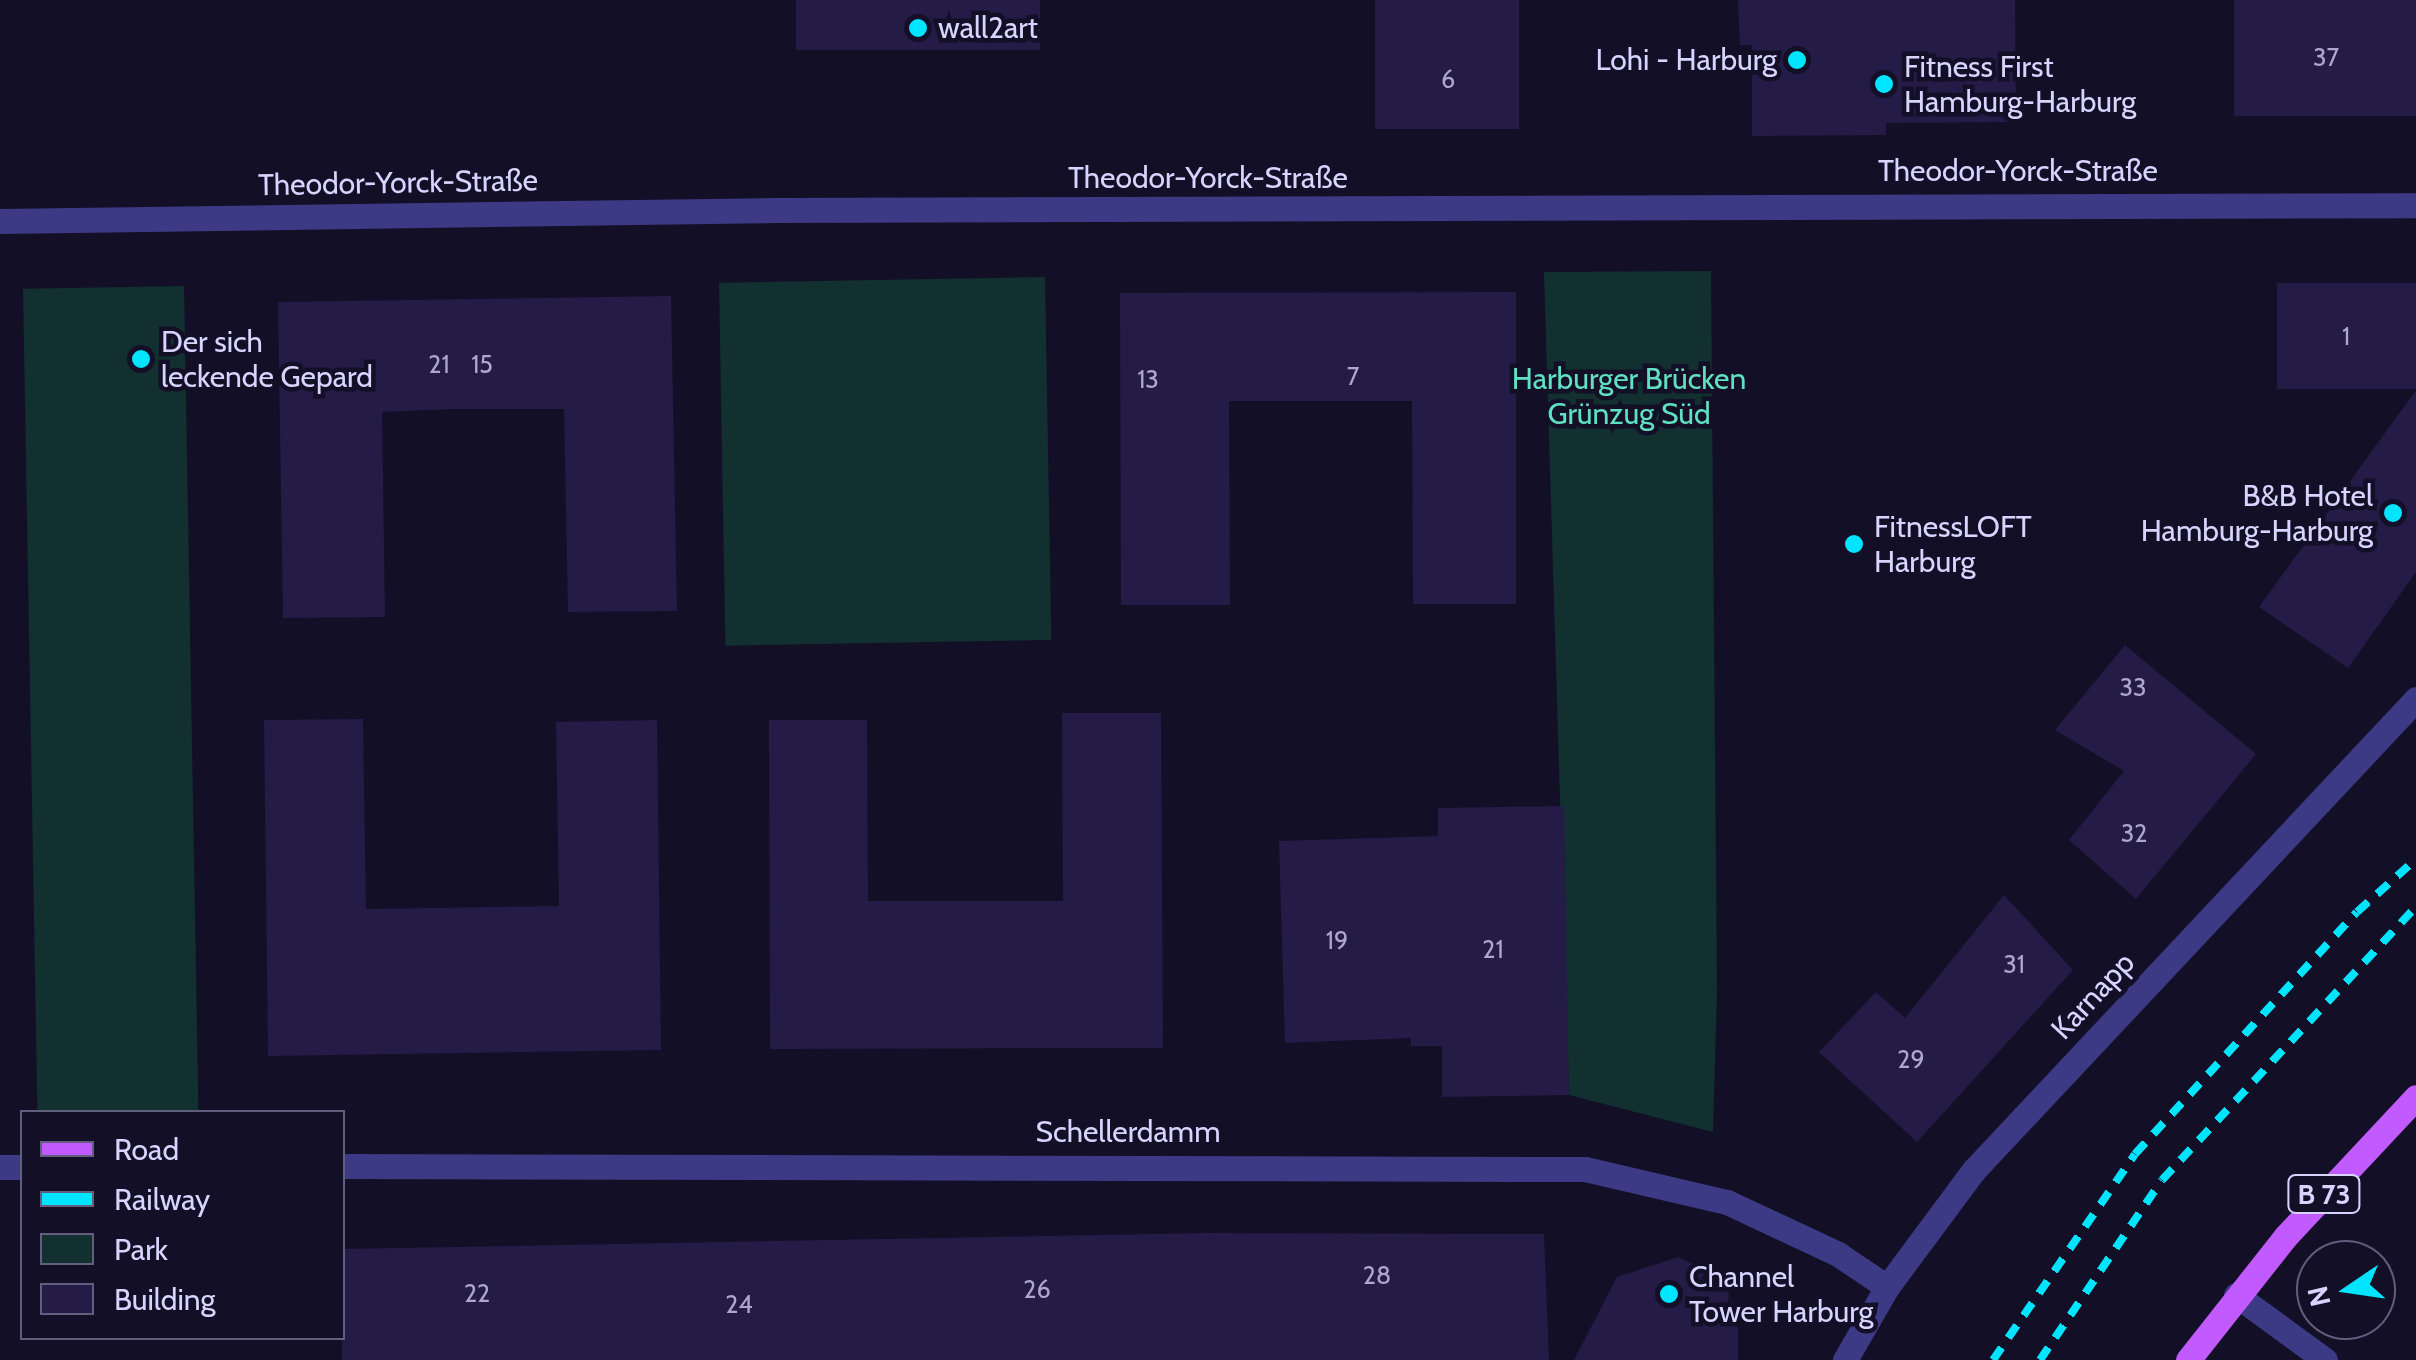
<!DOCTYPE html>
<html>
<head>
<meta charset="utf-8">
<style>
  body { margin:0 }
  #map { position:relative; width:2416px; height:1360px; overflow:hidden; background:#130f26; font-family:Cabin,sans-serif }
  div>[style] { position:absolute }
  [style*='--x'] { left:calc(var(--x)*1px); top:calc(var(--y)*1px); width:calc(var(--w)*1px); rotate:calc(var(--a)*1deg) }
  .green>* { inset:0; background:#12302f; transform-origin:0 0 }
  .building>* { inset:0; background:#241b47; transform-origin:0 0 }
  .minor>* { height:25px; margin:-12.5px; padding:0 12.5px; transform-origin:12.5px; border-radius:12.5px; background:#3d3a85 }
  .major>* { height:25px; margin:-12.5px; padding:0 12.5px; transform-origin:12.5px; border-radius:12.5px; background:#c25bff }
  .rail>* { height:8px; margin-top:-4px; transform-origin:0; background:repeating-linear-gradient(90deg,#00e5ff 0 15px,transparent 0 27px) }
  .dots>* { width:28px; height:28px; translate:-50% -50%; box-sizing:border-box; border:5px solid #130f26; border-radius:50% }
  span { translate:-50% -50%; white-space:nowrap; text-align:center; line-height:1.15; -webkit-text-stroke:9px #130f26; paint-order:stroke }
  .number-label { font-size:25px; color:#aca6d1 }
  .number-label span { -webkit-text-stroke-width:0 }
  .shield-label span { padding:2px 8px; background:#130f26; border:2px solid; border-radius:8px; -webkit-text-stroke-width:0 }
  .shield-label { font-size:28px; color:#d9d4ff; font-weight:700 }
  .poi-label { font-size:30px; color:#d9d4ff }
  .left { translate:0 -50%; text-align:left }
  .right { translate:-100% -50%; text-align:right }
  .street-label { font-size:30px; color:#d9d4ff }
  .park-label { font-size:30px; color:#5fe0c0 }
  .legend { position:absolute; left:20px; top:1110px; width:325px; height:230px; box-sizing:border-box; background:#130f26; border:2px solid #625e7d; margin:0; padding:12px 18px; list-style:none; font-size:30px; color:#d9d4ff }
  .legend li { display:flex; align-items:center; gap:20px; height:50px }
  .legend b { width:50px; border:2px solid #625e7d }
  .north { position:absolute; left:2296px; top:1240px; width:100px; height:100px; box-sizing:border-box; background:#130f26; border:2px solid #625e7d; border-radius:50%; rotate:257deg; font-size:28px; font-weight:700; line-height:40px; text-align:center; color:#d9d4ff }
  .north::after { content:''; display:block; margin:auto; width:35px; height:45px; background:#00e5ff; clip-path:polygon(50% 0,100% 100%,50% 72%,0 100%) }
</style>
</head>
<body>
<div id="map">
  <div class="green">
    <i style="clip-path:polygon(1711px 271px,1717px 993px,1713px 1132px,1569px 1095px,1544px 272px)"></i>
    <i style="left:1045px;top:277px;width:363px;height:326px;rotate:89deg"></i>
    <i style="left:184px;top:286px;width:826px;height:161px;rotate:89deg"></i>
  </div>
  <div class="building">
    <i style="left:796px;top:0;width:244px;height:50px"></i>
    <i style="left:1375px;top:0;width:144px;height:129px"></i>
    <i style="clip-path:polygon(1738px 0,2015px 0,2016px 122px,1886px 123px,1886px 135px,1752px 136px,1752px 45px,1740px 45px)"></i>
    <i style="left:2234px;top:0;width:182px;height:116px"></i>
    <i style="left:2416px;top:283px;width:106px;height:139px;rotate:90deg"></i>
    <i style="clip-path:polygon(1516px 292px,1516px 604px,1413px 604px,1412px 401px,1229px 401px,1230px 605px,1121px 605px,1120px 293px)"></i>
    <i style="clip-path:polygon(671px 296px,677px 611px,568px 612px,564px 409px,453px 409px,382px 412px,385px 617px,283px 618px,278px 302px)"></i>
    <i style="clip-path:polygon(2416px 390px,2416px 572px,2348px 668px,2259px 607px)"></i>
    <i style="clip-path:polygon(2125px 645px,2256px 754px,2136px 899px,2069px 840px,2124px 771px,2055px 730px)"></i>
    <i style="clip-path:polygon(1062px 713px,1161px 713px,1163px 1048px,770px 1049px,769px 720px,867px 720px,868px 901px,1063px 901px)"></i>
    <i style="clip-path:polygon(363px 719px,366px 909px,559px 906px,556px 722px,657px 720px,661px 1050px,268px 1056px,264px 720px)"></i>
    <i style="clip-path:polygon(1564px 806px,1569px 1095px,1442px 1097px,1442px 1046px,1411px 1046px,1411px 1038px,1285px 1043px,1279px 841px,1438px 836px,1438px 808px)"></i>
    <i style="clip-path:polygon(2004px 895px,2073px 970px,1917px 1142px,1819px 1052px,1876px 992px,1905px 1018px)"></i>
    <i style="clip-path:polygon(1209px 1233px,1544px 1234px,1549px 1360px,342px 1360px,342px 1249px)"></i>
    <i style="clip-path:polygon(1678px 1257px,1720px 1277px,1738px 1312px,1738px 1360px,1574px 1360px,1617px 1277px)"></i>
  </div>
  <div class="minor">
    <i style="--x:0;--y:221;--w:777;--a:-0.81"></i>
    <i style="--x:777;--y:210;--w:1639;--a:-0.17"></i>
    <i style="--x:342;--y:1166;--w:1243;--a:0.14"></i>
    <i style="--x:1585;--y:1169;--w:146;--a:13.1"></i>
    <i style="--x:1727;--y:1202;--w:123;--a:25.1"></i>
    <i style="--x:1838;--y:1254;--w:59;--a:34"></i>
    <i style="--x:0;--y:1167;--w:22;--a:0"></i>
    <i style="--x:2236;--y:1295;--w:110;--a:36.1"></i>
    <i style="--x:1845;--y:1360;--w:84;--a:-60.1"></i>
    <i style="--x:1887;--y:1287;--w:146;--a:-53.4"></i>
    <i style="--x:1974;--y:1170;--w:646;--a:-46.82"></i>
  </div>
  <div class="major">
    <i style="--x:2188;--y:1360;--w:158;--a:-51.7"></i>
    <i style="--x:2286;--y:1236;--w:190;--a:-46.9"></i>
  </div>
  <div class="rail">
    <i style="--x:1993;--y:1360;--w:250;--a:-55.4"></i>
    <i style="--x:2135;--y:1154;--w:328;--a:-47.5"></i>
    <i style="--x:2357;--y:912;--w:79;--a:-41.9"></i>
    <i style="--x:2040;--y:1360;--w:217;--a:-55.9"></i>
    <i style="--x:2162;--y:1180;--w:373;--a:-47.1"></i>
  </div>
  <div class="dots">
    <i style="left:918px;top:28px;background:#00e5ff"></i>
    <i style="left:1797px;top:60px;background:#00e5ff"></i>
    <i style="left:1884px;top:84px;background:#00e5ff"></i>
    <i style="left:141px;top:359px;background:#00e5ff"></i>
    <i style="left:2393px;top:513px;background:#00e5ff"></i>
    <i style="left:1854px;top:544px;background:#00e5ff"></i>
    <i style="left:1669px;top:1294px;background:#00e5ff"></i>
  </div>
  <div class="number-label">
    <span style="left:2326px;top:57px">37</span>
    <span style="left:1448px;top:79px">6</span>
    <span style="left:2346px;top:336px">1</span>
    <span style="left:439px;top:364px">21</span>
    <span style="left:482px;top:364px">15</span>
    <span style="left:1353px;top:376px">7</span>
    <span style="left:1148px;top:379px">13</span>
    <span style="left:2133px;top:687px">33</span>
    <span style="left:2134px;top:833px">32</span>
    <span style="left:1337px;top:940px">19</span>
    <span style="left:1493px;top:949px">21</span>
    <span style="left:2014px;top:964px">31</span>
    <span style="left:1911px;top:1059px">29</span>
    <span style="left:1377px;top:1275px">28</span>
    <span style="left:1037px;top:1289px">26</span>
    <span style="left:477px;top:1293px">22</span>
    <span style="left:739px;top:1304px">24</span>
  </div>
  <div class="shield-label">
    <span style="left:2324px;top:1194px">B 73</span>
  </div>
  <div class="poi-label">
    <span class="left" style="left:938px;top:28px">wall2art</span>
    <span class="right" style="left:1777px;top:60px">Lohi - Harburg</span>
    <span class="left" style="left:1904px;top:84px">Fitness First<br>Hamburg-Harburg</span>
    <span class="left" style="left:161px;top:359px">Der sich<br>leckende Gepard</span>
    <span class="right" style="left:2373px;top:513px">B&amp;B Hotel<br>Hamburg-Harburg</span>
    <span class="left" style="left:1874px;top:544px">FitnessLOFT<br>Harburg</span>
    <span class="left" style="left:1689px;top:1294px">Channel<br>Tower Harburg</span>
  </div>
  <div class="street-label">
    <span style="left:2018px;top:171px">Theodor-Yorck-Straße</span>
    <span style="left:1208px;top:178px">Theodor-Yorck-Straße</span>
    <span style="left:398px;top:183px;rotate:-1deg">Theodor-Yorck-Straße</span>
    <span style="left:2093px;top:996px;rotate:-47deg">Karnapp</span>
    <span style="left:1128px;top:1132px">Schellerdamm</span>
  </div>
  <div class="park-label">
    <span style="left:1629px;top:396px">Harburger Brücken<br>Grünzug Süd</span>
  </div>
  <ul class="legend">
  <li><b style="height:12px;background:#c25bff"></b>Road</li>
  <li><b style="height:12px;background:#00e5ff"></b>Railway</li>
  <li><b style="height:28px;background:#12302f"></b>Park</li>
  <li><b style="height:28px;background:#241b47"></b>Building</li>
  </ul>
  <div class="north">N</div>
</div>
</body>
</html>
